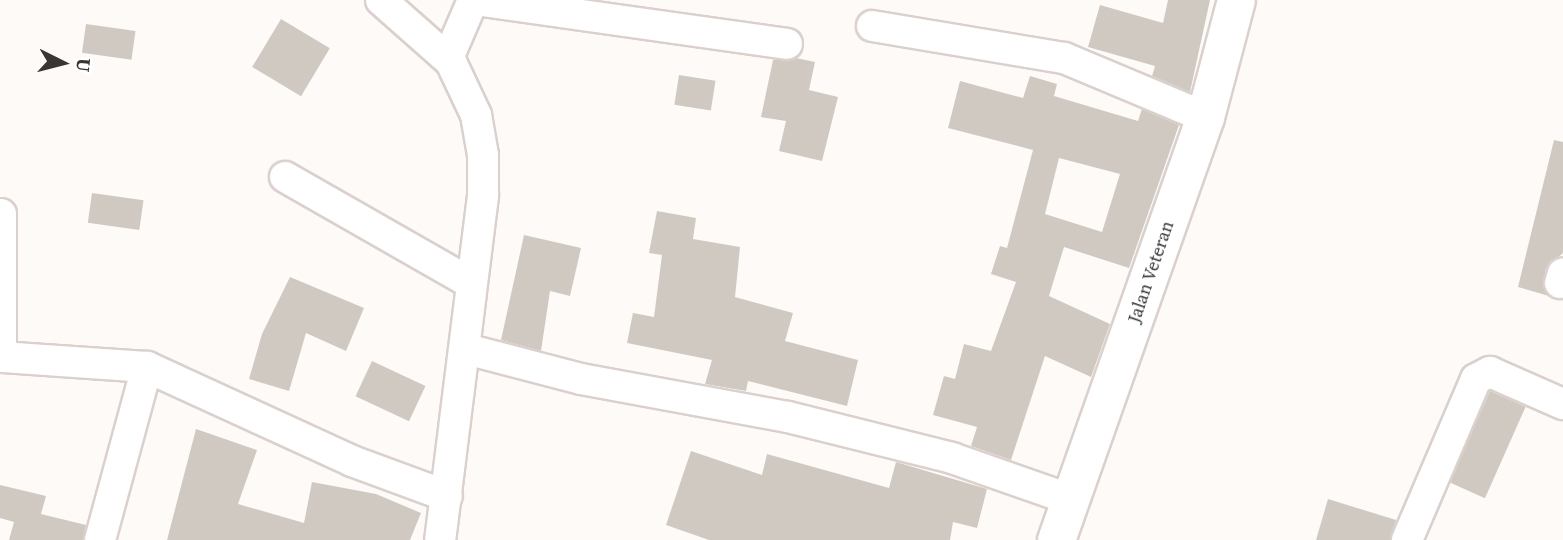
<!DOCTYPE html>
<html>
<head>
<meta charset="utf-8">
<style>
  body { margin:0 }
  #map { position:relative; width:1563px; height:540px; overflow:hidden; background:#fefaf8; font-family:"Source Serif 4",serif }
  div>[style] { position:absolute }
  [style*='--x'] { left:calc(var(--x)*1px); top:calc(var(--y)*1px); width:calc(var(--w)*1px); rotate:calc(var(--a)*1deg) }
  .building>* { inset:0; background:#d0c9c2; transform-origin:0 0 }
  .roads { filter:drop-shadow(2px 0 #dad0cc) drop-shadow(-2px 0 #dad0cc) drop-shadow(0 2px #dad0cc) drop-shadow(0 -2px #dad0cc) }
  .minor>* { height:30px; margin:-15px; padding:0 15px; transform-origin:15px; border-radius:15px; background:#fff }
  .tertiary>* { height:37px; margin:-18.5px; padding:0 18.5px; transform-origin:18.5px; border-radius:18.5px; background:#fff }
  span { translate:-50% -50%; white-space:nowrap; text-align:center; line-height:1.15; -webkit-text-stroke:5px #fff; paint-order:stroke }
  .street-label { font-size:18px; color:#393534 }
  .north { position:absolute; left:28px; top:28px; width:70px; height:70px; -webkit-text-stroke:5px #fff; paint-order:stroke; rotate:96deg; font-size:19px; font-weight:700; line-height:28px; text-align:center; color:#393534 }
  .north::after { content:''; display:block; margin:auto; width:24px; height:32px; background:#393534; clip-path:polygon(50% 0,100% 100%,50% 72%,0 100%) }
</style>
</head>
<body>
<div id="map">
  <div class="building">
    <i style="clip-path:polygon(1168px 0,1210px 0,1190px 92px,1152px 76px,1155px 66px,1088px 47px,1100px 5px,1163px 23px)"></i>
    <i style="left:281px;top:19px;width:57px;height:56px;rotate:31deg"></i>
    <i style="left:86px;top:24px;width:50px;height:29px;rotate:8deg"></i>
    <i style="clip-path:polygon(796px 58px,815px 62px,809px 90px,838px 97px,822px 161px,779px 151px,786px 121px,761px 117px,773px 60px)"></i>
    <i style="left:679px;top:75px;width:37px;height:30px;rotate:9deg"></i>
    <i style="clip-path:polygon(evenodd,1030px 76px,1057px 84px,1054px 96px,1138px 121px,1142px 109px,1179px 125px,1129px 268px,1064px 247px,1049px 296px,1110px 324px,1091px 377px,1045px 356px,1011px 460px,971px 446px,977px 427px,933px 415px,944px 376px,955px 379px,964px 344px,991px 351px,1016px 282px,991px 274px,1000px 246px,1007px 248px,1033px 150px,948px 128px,960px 81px,1023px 98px,1030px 76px,1059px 158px,1120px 174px,1102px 232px,1045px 214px,1059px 158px)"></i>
    <i style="clip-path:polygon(1554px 140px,1563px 142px,1563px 253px,1546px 268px,1543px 286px,1549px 296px,1518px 287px)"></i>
    <i style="left:92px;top:193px;width:52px;height:30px;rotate:8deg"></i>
    <i style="clip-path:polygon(657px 211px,696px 218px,693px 239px,740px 247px,735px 297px,793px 313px,785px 341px,858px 360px,847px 406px,748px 381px,746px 391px,705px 384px,712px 360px,627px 343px,633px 313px,654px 317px,662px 255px,649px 253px)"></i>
    <i style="clip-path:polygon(524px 235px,581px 248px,570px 296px,550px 291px,541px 351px,501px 340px)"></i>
    <i style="clip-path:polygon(290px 277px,364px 308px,346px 351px,306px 333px,289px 391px,249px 379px,262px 334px)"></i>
    <i style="left:372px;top:361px;width:59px;height:39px;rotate:25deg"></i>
    <i style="left:1490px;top:391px;width:39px;height:100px;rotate:24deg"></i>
    <i style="clip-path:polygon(196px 429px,257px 450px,238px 504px,304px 523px,312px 482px,376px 494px,421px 513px,410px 540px,167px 540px)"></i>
    <i style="clip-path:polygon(691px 451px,762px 475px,767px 454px,889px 488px,896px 462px,987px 489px,977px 528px,953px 522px,950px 540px,709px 540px,666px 525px)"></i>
    <i style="clip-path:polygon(0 485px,46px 496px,41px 514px,86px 525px,83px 540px,9px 540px,14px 522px,0 518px)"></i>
    <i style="clip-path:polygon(1328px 499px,1396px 520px,1390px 540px,1316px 540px)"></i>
  </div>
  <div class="roads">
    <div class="minor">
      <i style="--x:381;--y:0;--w:94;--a:41.5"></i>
      <i style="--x:451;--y:62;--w:59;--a:64.7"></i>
      <i style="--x:476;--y:115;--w:41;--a:80.1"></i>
      <i style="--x:483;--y:155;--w:41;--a:90"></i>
      <i style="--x:483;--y:196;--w:347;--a:97.1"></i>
      <i style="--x:475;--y:0;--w:315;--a:8"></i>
      <i style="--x:872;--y:26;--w:195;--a:9.5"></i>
      <i style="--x:1064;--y:58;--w:153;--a:22.7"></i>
      <i style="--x:448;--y:58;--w:63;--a:-66.7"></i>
      <i style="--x:285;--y:177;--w:214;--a:29.7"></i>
      <i style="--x:1;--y:214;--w:143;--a:90"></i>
      <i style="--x:1;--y:357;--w:146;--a:3.9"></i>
      <i style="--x:147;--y:367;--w:226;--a:24.6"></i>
      <i style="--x:352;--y:461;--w:101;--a:20.2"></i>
      <i style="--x:1560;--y:283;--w:10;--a:-73"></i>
      <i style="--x:466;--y:349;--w:119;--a:14.6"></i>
      <i style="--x:581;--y:379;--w:210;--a:10.4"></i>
      <i style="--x:788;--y:417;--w:169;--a:14"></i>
      <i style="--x:952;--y:458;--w:127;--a:19.3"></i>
      <i style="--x:100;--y:540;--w:179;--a:-74.8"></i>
      <i style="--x:1407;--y:540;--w:175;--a:-66.8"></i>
      <i style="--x:1476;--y:379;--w:16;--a:-27"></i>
      <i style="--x:1490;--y:372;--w:80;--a:23.7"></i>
    </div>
    <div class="tertiary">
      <i style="--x:1056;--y:540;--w:448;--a:-70.6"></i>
      <i style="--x:1205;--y:117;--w:121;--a:-75.2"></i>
    </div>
  </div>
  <div class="street-label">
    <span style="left:1151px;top:272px;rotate:-71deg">Jalan Veteran</span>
  </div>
  <div class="north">U</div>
</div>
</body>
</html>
